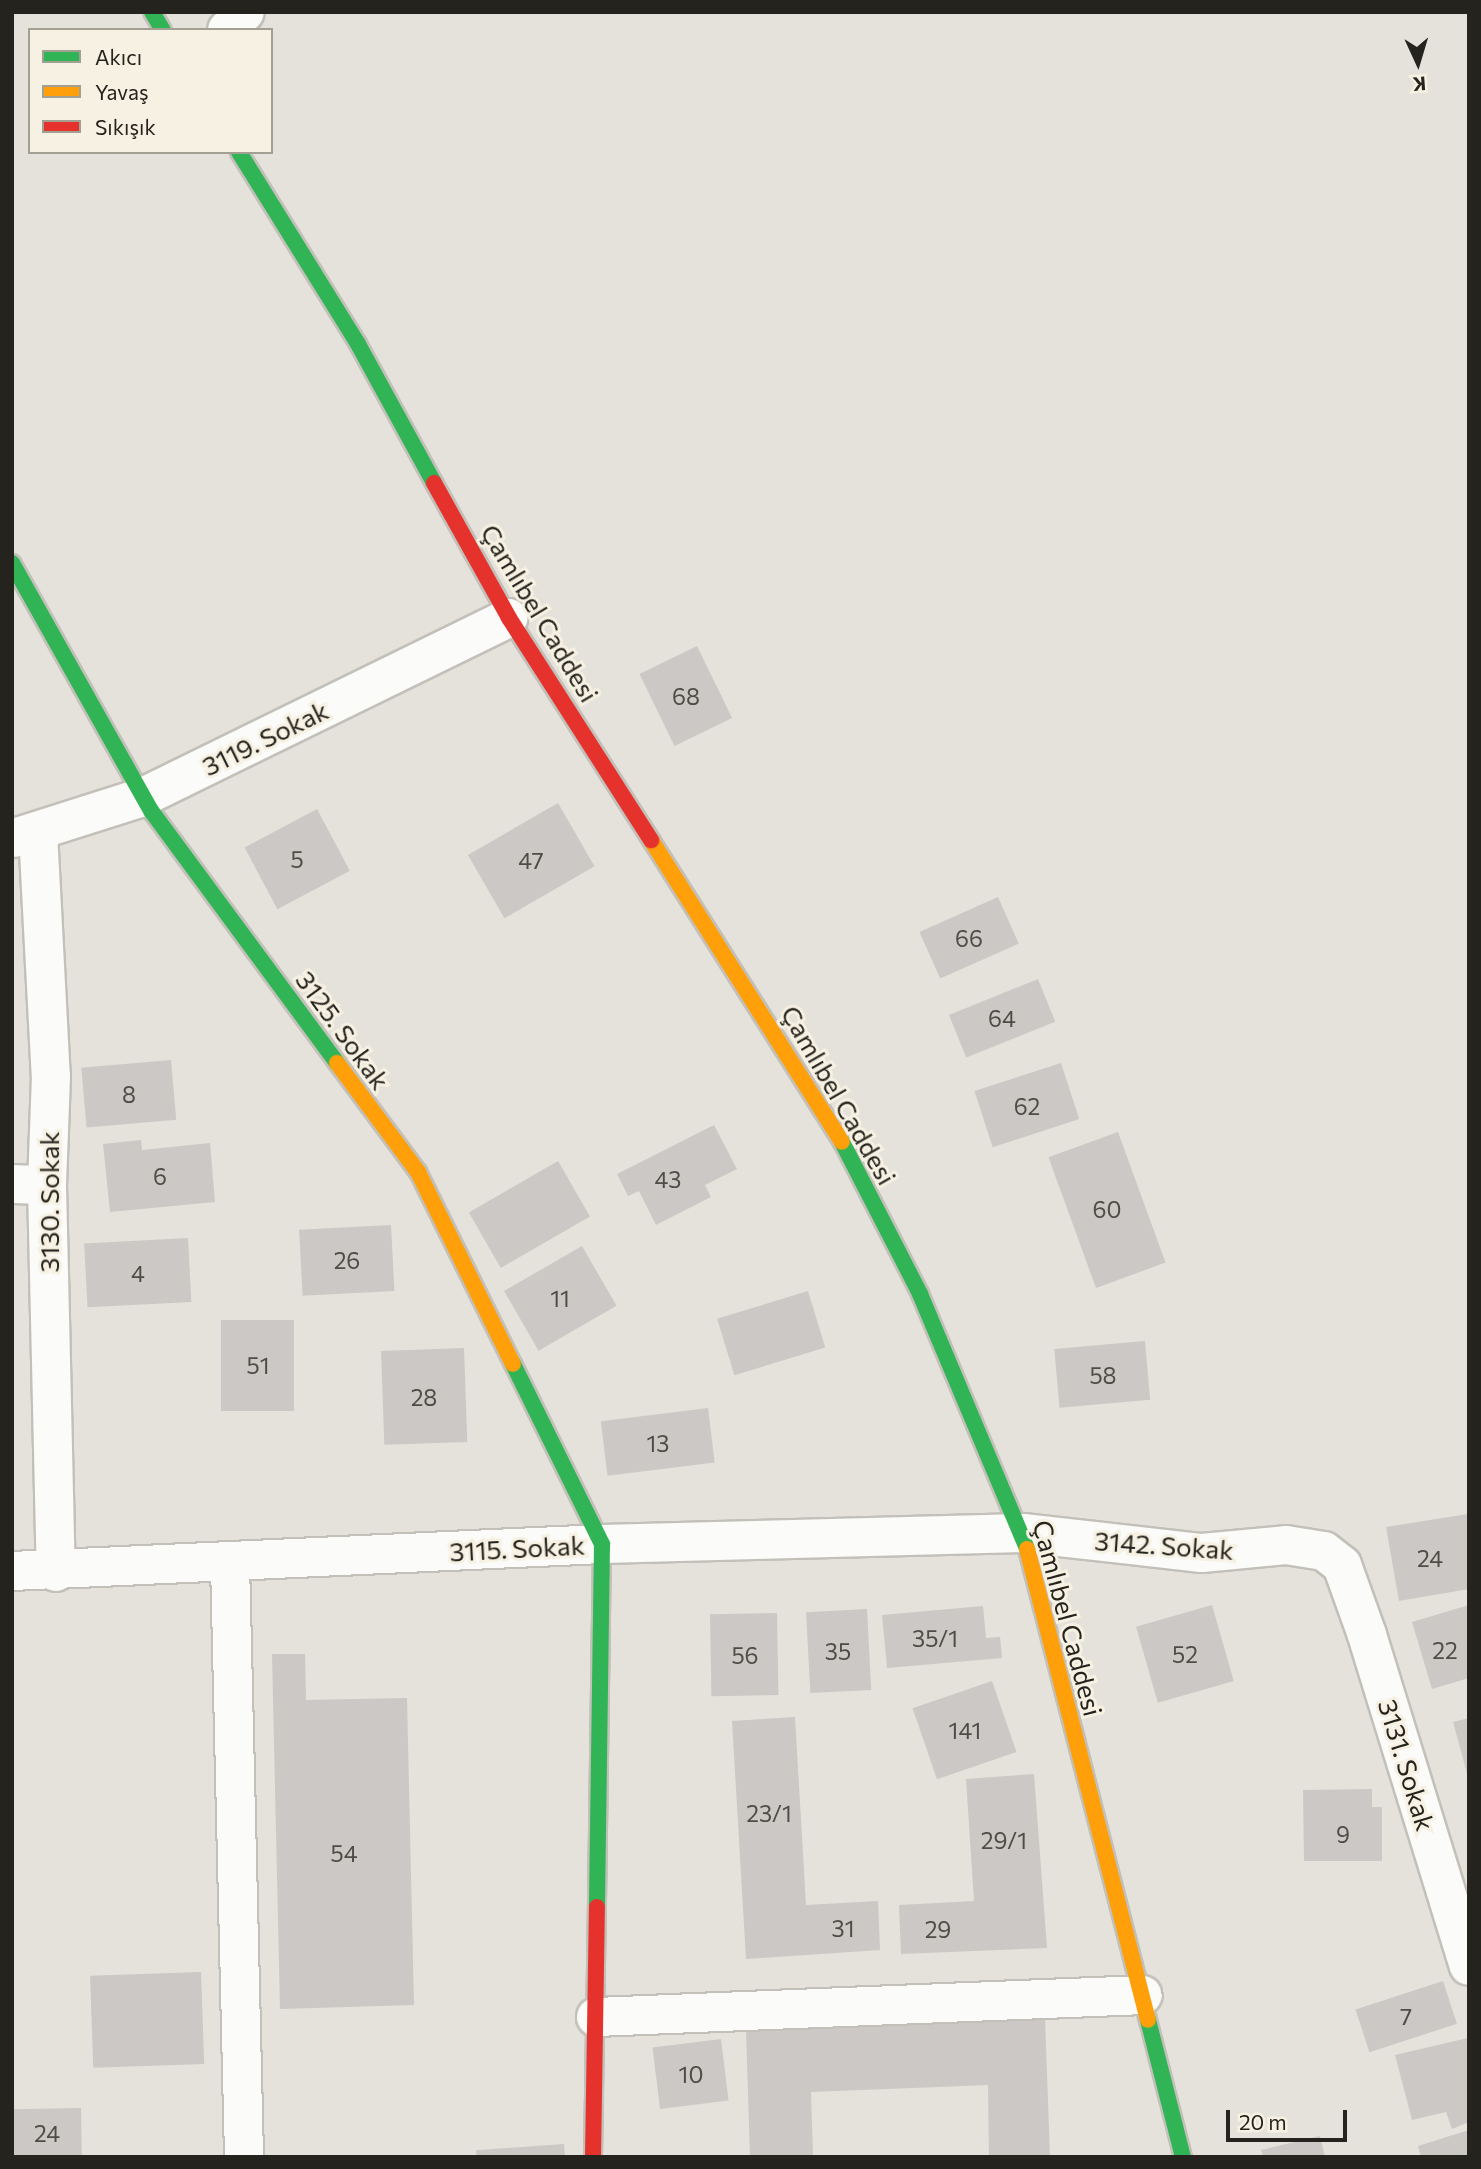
<!DOCTYPE html>
<html>
<head>
<meta charset="utf-8">
<style>
  body { margin:0 }
  #map { position:relative; width:1481px; height:2169px; overflow:hidden; background:#e4e2da; font-family:Commissioner,sans-serif }
  div>[style] { position:absolute }
  [style*='--x'] { left:calc(var(--x)*1px); top:calc(var(--y)*1px); width:calc(var(--w)*1px); rotate:calc(var(--a)*1deg) }
  .building>* { inset:0; background:#ccc8c5; transform-origin:0 0 }
  .roads { filter:drop-shadow(2px 0 #c2c0b9) drop-shadow(-2px 0 #c2c0b9) drop-shadow(0 2px #c2c0b9) drop-shadow(0 -2px #c2c0b9) }
  .street>* { height:38px; margin:-19px; padding:0 19px; transform-origin:19px; border-radius:19px; background:#fbfbf9 }
  .fast>* { height:16px; margin:-8px; padding:0 8px; transform-origin:8px; border-radius:8px; background:#30b455 }
  .slow>* { height:16px; margin:-8px; padding:0 8px; transform-origin:8px; border-radius:8px; background:#ff9f0a }
  .jam>* { height:16px; margin:-8px; padding:0 8px; transform-origin:8px; border-radius:8px; background:#e5322d }
  span { translate:-50% -50%; white-space:nowrap; text-align:center; line-height:1.15; -webkit-text-stroke:6px #f6f1e2; paint-order:stroke }
  .number-label { font-size:23px; color:#4f4c47 }
  .number-label span { -webkit-text-stroke-width:0 }
  .street-label { font-size:26px; color:#25231d }
  .frame { position:absolute; inset:0; border:14px solid #25231d; pointer-events:none }
  .legend { position:absolute; left:28px; top:28px; width:245px; height:126px; box-sizing:border-box; background:#f6f1e2; border:2px solid #a29f93; margin:0; padding:9px 12px; list-style:none; font-size:21px; color:#25231d }
  .legend li { display:flex; align-items:center; gap:14px; height:35px }
  .legend b { width:35px; border:2px solid #a29f93 }
  .north { position:absolute; left:1383px; top:28px; width:70px; height:70px; -webkit-text-stroke:5px #f6f1e2; paint-order:stroke; rotate:176deg; font-size:19px; font-weight:700; line-height:28px; text-align:center; color:#25231d }
  .north::after { content:''; display:block; margin:auto; width:24px; height:32px; background:#25231d; clip-path:polygon(50% 0,100% 100%,50% 72%,0 100%) }
  .scale { position:absolute; left:1226px; top:2110px; width:121px; height:32px; box-sizing:border-box; border:4px solid #25231d; border-top:0; padding-left:9px; font-size:21px; line-height:24px; white-space:nowrap; color:#25231d; -webkit-text-stroke:5px #f6f1e2; paint-order:stroke }
</style>
</head>
<body>
<div id="map">
  <div class="building">
    <i style="left:697px;top:646px;width:80px;height:64px;rotate:64deg"></i>
    <i style="left:558px;top:803px;width:73px;height:104px;rotate:60deg"></i>
    <i style="left:317px;top:809px;width:70px;height:82px;rotate:62deg"></i>
    <i style="left:998px;top:897px;width:51px;height:86px;rotate:66deg"></i>
    <i style="left:1038px;top:979px;width:46px;height:96px;rotate:68deg"></i>
    <i style="left:171px;top:1060px;width:60px;height:90px;rotate:85deg"></i>
    <i style="left:1061px;top:1063px;width:59px;height:91px;rotate:72deg"></i>
    <i style="clip-path:polygon(714px 1125px,737px 1169px,705px 1185px,711px 1197px,656px 1225px,639px 1191px,628px 1196px,617px 1174px)"></i>
    <i style="left:1118px;top:1132px;width:139px;height:74px;rotate:70deg"></i>
    <i style="clip-path:polygon(141px 1140px,142px 1150px,210px 1143px,215px 1202px,110px 1212px,103px 1144px)"></i>
    <i style="left:558px;top:1161px;width:64px;height:103px;rotate:60deg"></i>
    <i style="left:391px;top:1225px;width:66px;height:92px;rotate:87deg"></i>
    <i style="left:188px;top:1238px;width:64px;height:104px;rotate:87deg"></i>
    <i style="left:582px;top:1246px;width:69px;height:90px;rotate:60deg"></i>
    <i style="left:808px;top:1291px;width:59px;height:95px;rotate:73deg"></i>
    <i style="left:221px;top:1320px;width:73px;height:91px"></i>
    <i style="left:1145px;top:1341px;width:59px;height:91px;rotate:85deg"></i>
    <i style="left:464px;top:1348px;width:94px;height:83px;rotate:88deg"></i>
    <i style="left:708px;top:1408px;width:55px;height:108px;rotate:83deg"></i>
    <i style="clip-path:polygon(1468px 1514px,1469px 1589px,1399px 1601px,1386px 1527px)"></i>
    <i style="left:1212px;top:1605px;width:79px;height:79px;rotate:74deg"></i>
    <i style="clip-path:polygon(1469px 1605px,1469px 1678px,1432px 1689px,1412px 1622px)"></i>
    <i style="clip-path:polygon(983px 1606px,986px 1638px,1000px 1637px,1002px 1658px,887px 1668px,882px 1615px)"></i>
    <i style="left:867px;top:1609px;width:81px;height:61px;rotate:87deg"></i>
    <i style="left:777px;top:1613px;width:82px;height:67px;rotate:89deg"></i>
    <i style="clip-path:polygon(272px 1654px,305px 1654px,306px 1700px,407px 1698px,414px 2005px,280px 2009px)"></i>
    <i style="left:992px;top:1681px;width:75px;height:84px;rotate:71deg"></i>
    <i style="clip-path:polygon(795px 1717px,806px 1905px,878px 1901px,880px 1950px,746px 1959px,732px 1721px)"></i>
    <i style="clip-path:polygon(1469px 1718px,1469px 1777px,1468px 1777px,1453px 1722px)"></i>
    <i style="clip-path:polygon(1034px 1774px,1047px 1948px,901px 1954px,899px 1905px,974px 1901px,966px 1779px)"></i>
    <i style="clip-path:polygon(1372px 1789px,1372px 1807px,1382px 1807px,1382px 1861px,1304px 1861px,1303px 1790px)"></i>
    <i style="left:201px;top:1972px;width:92px;height:111px;rotate:88deg"></i>
    <i style="left:1443px;top:1981px;width:45px;height:92px;rotate:72deg"></i>
    <i style="clip-path:polygon(1045px 2017px,1050px 2157px,989px 2157px,988px 2085px,811px 2092px,813px 2157px,750px 2157px,746px 2030px)"></i>
    <i style="clip-path:polygon(1468px 2038px,1469px 2122px,1452px 2129px,1446px 2112px,1412px 2120px,1395px 2055px)"></i>
    <i style="left:721px;top:2039px;width:62px;height:69px;rotate:83deg"></i>
    <i style="left:81px;top:2108px;width:49px;height:69px;rotate:89deg"></i>
    <i style="clip-path:polygon(1469px 2130px,1469px 2157px,1421px 2157px,1418px 2146px)"></i>
    <i style="clip-path:polygon(1320px 2136px,1325px 2157px,1263px 2157px,1261px 2150px)"></i>
    <i style="left:564px;top:2144px;width:13px;height:88px;rotate:86deg"></i>
  </div>
  <div class="roads">
    <div class="street">
      <i style="--x:227;--y:30;--w:25;--a:-45"></i>
      <i style="--x:38;--y:832;--w:244;--a:87"></i>
      <i style="--x:51;--y:1076;--w:109;--a:92.1"></i>
      <i style="--x:47;--y:1185;--w:387;--a:88.7"></i>
      <i style="--x:14;--y:838;--w:135;--a:-17.6"></i>
      <i style="--x:143;--y:797;--w:407;--a:-26.1"></i>
      <i style="--x:12;--y:1184;--w:35;--a:2"></i>
      <i style="--x:230;--y:1563;--w:594;--a:88.65"></i>
      <i style="--x:12;--y:1571;--w:591;--a:-2.62"></i>
      <i style="--x:602;--y:1544;--w:421;--a:-1.5"></i>
      <i style="--x:1023;--y:1533;--w:180;--a:6.4"></i>
      <i style="--x:1202;--y:1553;--w:84;--a:-5.4"></i>
      <i style="--x:1286;--y:1545;--w:38;--a:9"></i>
      <i style="--x:1324;--y:1551;--w:23;--a:38"></i>
      <i style="--x:1342;--y:1565;--w:74;--a:70.3"></i>
      <i style="--x:1367;--y:1635;--w:346;--a:72.9"></i>
      <i style="--x:596;--y:2017;--w:547;--a:-2.3"></i>
    </div>
    <div class="fast">
      <i style="--x:152;--y:12;--w:21;--a:59"></i>
      <i style="--x:239;--y:152;--w:226;--a:58.2"></i>
      <i style="--x:358;--y:344;--w:158;--a:61.3"></i>
      <i style="--x:12;--y:563;--w:286;--a:60.7"></i>
      <i style="--x:152;--y:812;--w:312;--a:53.6"></i>
      <i style="--x:842;--y:1142;--w:171;--a:62.8"></i>
      <i style="--x:920;--y:1294;--w:277;--a:67.2"></i>
      <i style="--x:513;--y:1364;--w:201;--a:63.7"></i>
      <i style="--x:602;--y:1544;--w:363;--a:90.8"></i>
      <i style="--x:1148;--y:2020;--w:141;--a:75.7"></i>
    </div>
    <div class="slow">
      <i style="--x:651;--y:840;--w:357;--a:57.7"></i>
      <i style="--x:337;--y:1063;--w:136;--a:53.4"></i>
      <i style="--x:418;--y:1172;--w:214;--a:63.7"></i>
      <i style="--x:1027;--y:1549;--w:486;--a:75.6"></i>
    </div>
    <div class="jam">
      <i style="--x:434;--y:483;--w:154;--a:60.9"></i>
      <i style="--x:509;--y:618;--w:264;--a:57.4"></i>
      <i style="--x:593;--y:2157;--w:250;--a:-89.1"></i>
    </div>
  </div>
  <div class="number-label">
    <span style="left:686px;top:696px">68</span>
    <span style="left:297px;top:859px">5</span>
    <span style="left:531px;top:860px">47</span>
    <span style="left:969px;top:938px">66</span>
    <span style="left:1002px;top:1018px">64</span>
    <span style="left:129px;top:1094px">8</span>
    <span style="left:1027px;top:1106px">62</span>
    <span style="left:160px;top:1176px">6</span>
    <span style="left:668px;top:1179px">43</span>
    <span style="left:1107px;top:1209px">60</span>
    <span style="left:347px;top:1260px">26</span>
    <span style="left:138px;top:1273px">4</span>
    <span style="left:560px;top:1298px">11</span>
    <span style="left:258px;top:1365px">51</span>
    <span style="left:1103px;top:1375px">58</span>
    <span style="left:424px;top:1397px">28</span>
    <span style="left:658px;top:1443px">13</span>
    <span style="left:1430px;top:1558px">24</span>
    <span style="left:935px;top:1638px">35/1</span>
    <span style="left:1445px;top:1650px">22</span>
    <span style="left:838px;top:1651px">35</span>
    <span style="left:1185px;top:1654px">52</span>
    <span style="left:745px;top:1655px">56</span>
    <span style="left:965px;top:1730px">141</span>
    <span style="left:769px;top:1813px">23/1</span>
    <span style="left:1343px;top:1834px">9</span>
    <span style="left:1004px;top:1840px">29/1</span>
    <span style="left:344px;top:1853px">54</span>
    <span style="left:843px;top:1928px">31</span>
    <span style="left:938px;top:1929px">29</span>
    <span style="left:1406px;top:2016px">7</span>
    <span style="left:691px;top:2074px">10</span>
    <span style="left:47px;top:2133px">24</span>
  </div>
  <div class="street-label">
    <span style="left:540px;top:613px;rotate:59deg">Çamlıbel Caddesi</span>
    <span style="left:265px;top:738px;rotate:-26deg">3119. Sokak</span>
    <span style="left:343px;top:1030px;rotate:54deg">3125. Sokak</span>
    <span style="left:839px;top:1095px;rotate:60deg">Çamlıbel Caddesi</span>
    <span style="left:49px;top:1202px;rotate:-90deg">3130. Sokak</span>
    <span style="left:1164px;top:1545px;rotate:4deg">3142. Sokak</span>
    <span style="left:517px;top:1548px;rotate:-3deg">3115. Sokak</span>
    <span style="left:1068px;top:1618px;rotate:75deg">Çamlıbel Caddesi</span>
    <span style="left:1407px;top:1765px;rotate:73deg">3131. Sokak</span>
  </div>
  <div class="frame"></div>
  <ul class="legend">
  <li><b style="height:9px;background:#30b455"></b>Akıcı</li>
  <li><b style="height:9px;background:#ff9f0a"></b>Yavaş</li>
  <li><b style="height:9px;background:#e5322d"></b>Sıkışık</li>
  </ul>
  <div class="north">K</div>
  <div class="scale">20 m</div>
</div>
</body>
</html>
